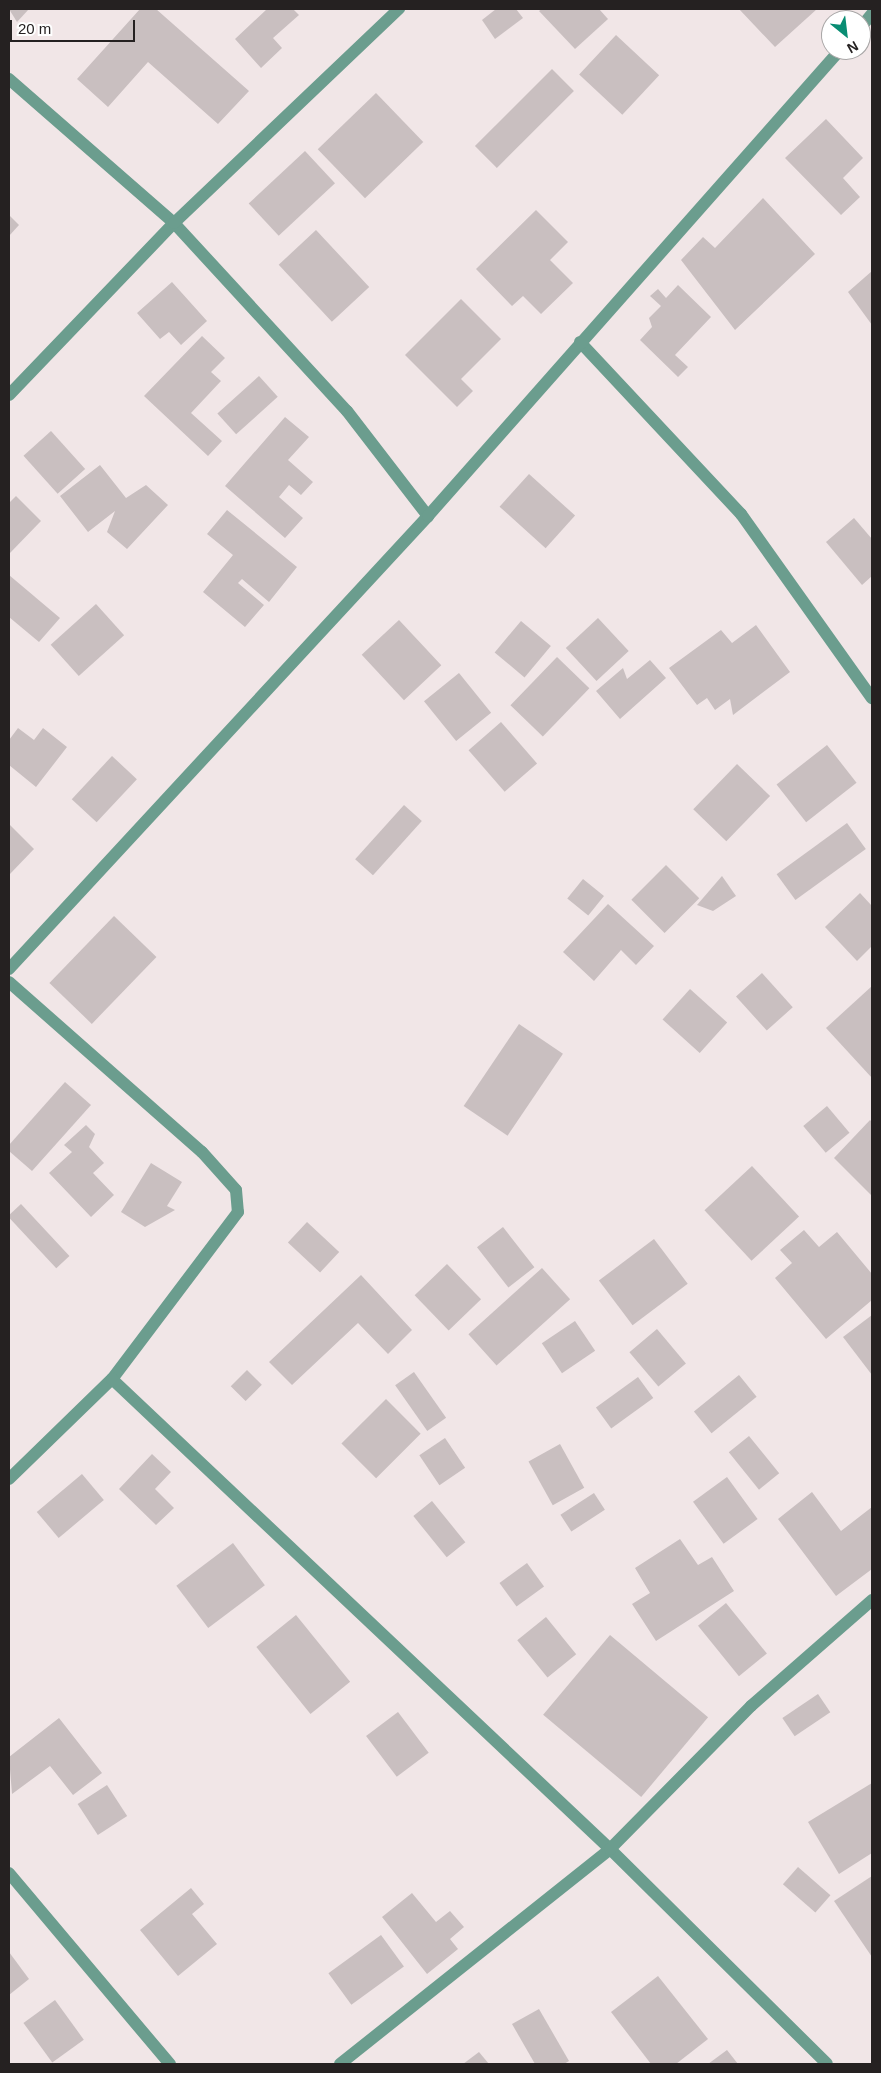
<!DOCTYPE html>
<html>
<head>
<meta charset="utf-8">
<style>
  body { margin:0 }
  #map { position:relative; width:881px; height:2073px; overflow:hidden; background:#f1e6e7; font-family:Helvetica,sans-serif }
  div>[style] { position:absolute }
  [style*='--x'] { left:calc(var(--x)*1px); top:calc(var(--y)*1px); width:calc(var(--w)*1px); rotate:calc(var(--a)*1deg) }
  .building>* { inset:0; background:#c9bfc0; transform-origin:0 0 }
  .minor>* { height:12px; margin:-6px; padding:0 6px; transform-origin:6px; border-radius:6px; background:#6b9d8e }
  span { translate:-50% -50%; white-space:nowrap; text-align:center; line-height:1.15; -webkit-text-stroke:4px #fff; paint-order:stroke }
  .frame { position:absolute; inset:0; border:10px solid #252121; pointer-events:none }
  .north { position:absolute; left:821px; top:10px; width:50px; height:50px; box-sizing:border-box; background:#fff; border:1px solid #a8a6a6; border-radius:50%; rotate:151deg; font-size:14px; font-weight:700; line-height:20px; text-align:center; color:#252121 }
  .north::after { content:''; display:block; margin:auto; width:18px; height:22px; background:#098d73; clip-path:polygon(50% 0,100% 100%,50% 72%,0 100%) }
  .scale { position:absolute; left:10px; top:20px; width:125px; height:22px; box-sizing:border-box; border:2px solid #252121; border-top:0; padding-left:6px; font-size:15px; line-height:18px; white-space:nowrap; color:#252121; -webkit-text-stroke:4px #fff; paint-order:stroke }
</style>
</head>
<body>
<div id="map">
  <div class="building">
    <i style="clip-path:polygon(9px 9px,29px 9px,17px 22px)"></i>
    <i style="clip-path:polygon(140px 9px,156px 9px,249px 91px,218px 124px,148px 62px,108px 107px,77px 79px)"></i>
    <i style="clip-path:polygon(267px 9px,293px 9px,299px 15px,273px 38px,282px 48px,261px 68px,235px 39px)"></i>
    <i style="clip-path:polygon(496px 9px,516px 9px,523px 18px,495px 39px,482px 20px)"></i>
    <i style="clip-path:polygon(542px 9px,599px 9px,608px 19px,575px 49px,539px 11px)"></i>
    <i style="clip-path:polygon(739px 9px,817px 9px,775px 47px)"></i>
    <i style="left:616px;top:35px;width:59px;height:54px;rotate:43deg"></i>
    <i style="left:552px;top:69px;width:31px;height:109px;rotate:45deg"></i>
    <i style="left:376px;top:93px;width:68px;height:81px;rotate:46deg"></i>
    <i style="clip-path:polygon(826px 119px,863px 158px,843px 178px,860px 197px,841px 215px,785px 158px)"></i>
    <i style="left:305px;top:151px;width:44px;height:77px;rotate:47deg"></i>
    <i style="clip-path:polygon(763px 198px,815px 254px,735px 330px,681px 260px,703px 237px,715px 248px)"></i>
    <i style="clip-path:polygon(536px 210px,568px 242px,550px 260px,573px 283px,541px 314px,523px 296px,512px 306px,476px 269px)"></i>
    <i style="clip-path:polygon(9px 215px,19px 225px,9px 236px)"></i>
    <i style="left:316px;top:230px;width:78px;height:51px;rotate:47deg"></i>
    <i style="clip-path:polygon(872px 271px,872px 325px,848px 292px)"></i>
    <i style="clip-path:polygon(172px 282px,207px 321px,181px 345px,169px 332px,160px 339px,137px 313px)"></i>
    <i style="clip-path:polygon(678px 285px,711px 317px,675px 355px,688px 367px,678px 377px,640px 340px,652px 327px,649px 318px,661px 306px,650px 296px,658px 289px,666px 298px)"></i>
    <i style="clip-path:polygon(461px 299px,501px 339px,461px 379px,473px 391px,457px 407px,405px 355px)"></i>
    <i style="clip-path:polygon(202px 336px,225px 358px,211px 372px,221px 381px,191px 413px,222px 441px,208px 456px,144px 396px)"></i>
    <i style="left:259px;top:376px;width:28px;height:56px;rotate:48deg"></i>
    <i style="clip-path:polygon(285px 417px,309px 437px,288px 460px,313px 482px,301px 495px,289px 485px,279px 497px,303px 518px,285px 538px,225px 486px)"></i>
    <i style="left:51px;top:431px;width:51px;height:37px;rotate:48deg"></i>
    <i style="clip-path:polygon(100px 465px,126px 498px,146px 485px,168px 505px,127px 549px,107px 532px,115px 511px,88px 532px,60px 496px)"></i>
    <i style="left:529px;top:474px;width:62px;height:44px;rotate:42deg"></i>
    <i style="clip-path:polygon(16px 496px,41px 521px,9px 554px,9px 503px)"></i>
    <i style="clip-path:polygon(227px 510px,297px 567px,269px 602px,242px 579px,238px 583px,264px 605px,245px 627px,203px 592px,233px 555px,207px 534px)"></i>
    <i style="clip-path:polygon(854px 518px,872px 539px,872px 576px,862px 585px,826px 542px)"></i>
    <i style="clip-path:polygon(9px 575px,60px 618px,39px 642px,9px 617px)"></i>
    <i style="left:96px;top:604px;width:42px;height:61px;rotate:48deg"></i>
    <i style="left:598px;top:618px;width:45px;height:44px;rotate:47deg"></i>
    <i style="left:399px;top:620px;width:62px;height:51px;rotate:47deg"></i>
    <i style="left:521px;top:621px;width:39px;height:41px;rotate:40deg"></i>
    <i style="clip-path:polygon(756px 625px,790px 672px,733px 715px,730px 699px,715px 710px,707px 698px,697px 705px,669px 668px,721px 630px,732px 643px)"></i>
    <i style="left:557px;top:657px;width:45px;height:67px;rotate:44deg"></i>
    <i style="clip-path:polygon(650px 660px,666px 678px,620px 719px,596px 691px,623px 668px,627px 679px)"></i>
    <i style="left:459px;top:673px;width:51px;height:45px;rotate:51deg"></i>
    <i style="left:501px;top:722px;width:55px;height:43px;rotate:49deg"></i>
    <i style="clip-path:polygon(18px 728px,34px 740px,43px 728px,67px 747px,36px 787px,9px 765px,9px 740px)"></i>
    <i style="left:827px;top:745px;width:48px;height:64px;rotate:52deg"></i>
    <i style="left:112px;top:756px;width:34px;height:59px;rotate:43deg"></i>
    <i style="left:737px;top:764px;width:46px;height:63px;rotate:44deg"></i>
    <i style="left:404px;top:805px;width:24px;height:73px;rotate:42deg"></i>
    <i style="left:847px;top:823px;width:32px;height:87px;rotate:54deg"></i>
    <i style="clip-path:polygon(9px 824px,34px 849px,9px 875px)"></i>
    <i style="left:666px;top:865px;width:47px;height:49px;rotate:45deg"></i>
    <i style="clip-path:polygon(722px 876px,736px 896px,713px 911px,697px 905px)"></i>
    <i style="left:583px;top:879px;width:27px;height:25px;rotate:39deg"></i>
    <i style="clip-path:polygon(860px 893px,872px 906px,872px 946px,857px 961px,825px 927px)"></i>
    <i style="clip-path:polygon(608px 904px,654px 946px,636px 965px,621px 950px,594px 981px,563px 952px)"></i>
    <i style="left:114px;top:916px;width:59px;height:93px;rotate:44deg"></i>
    <i style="left:762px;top:973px;width:46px;height:35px;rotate:48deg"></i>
    <i style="clip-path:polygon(872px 986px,872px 1078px,826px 1028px)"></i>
    <i style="left:690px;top:989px;width:50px;height:41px;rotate:42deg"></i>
    <i style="left:519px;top:1024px;width:53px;height:99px;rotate:34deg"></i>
    <i style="clip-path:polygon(65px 1082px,91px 1105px,32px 1171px,9px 1151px,9px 1145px)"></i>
    <i style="left:827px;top:1106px;width:35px;height:31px;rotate:50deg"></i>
    <i style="clip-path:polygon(870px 1120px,872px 1122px,872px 1196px,834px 1158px)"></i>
    <i style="clip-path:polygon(86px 1125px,95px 1134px,89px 1147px,104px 1163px,93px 1173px,114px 1195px,91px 1217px,49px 1173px,72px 1152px,64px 1145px)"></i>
    <i style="clip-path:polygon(151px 1163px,182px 1182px,167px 1206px,175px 1210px,145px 1227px,121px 1212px)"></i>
    <i style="left:752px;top:1166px;width:69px;height:65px;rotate:47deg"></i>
    <i style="left:21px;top:1204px;width:71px;height:18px;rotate:47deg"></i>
    <i style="left:307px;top:1222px;width:44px;height:28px;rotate:43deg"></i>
    <i style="left:503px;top:1227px;width:51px;height:33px;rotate:52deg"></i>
    <i style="clip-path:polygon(804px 1230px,819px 1247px,837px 1232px,872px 1274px,872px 1300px,826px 1339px,775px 1278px,792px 1263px,780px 1250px)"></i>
    <i style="left:654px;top:1239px;width:56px;height:69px;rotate:53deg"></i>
    <i style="left:447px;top:1264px;width:49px;height:45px;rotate:46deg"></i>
    <i style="left:542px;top:1268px;width:42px;height:99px;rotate:48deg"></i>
    <i style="clip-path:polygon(361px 1275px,412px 1330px,388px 1354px,358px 1323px,292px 1385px,269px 1362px)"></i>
    <i style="clip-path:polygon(872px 1315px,872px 1375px,843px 1337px)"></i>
    <i style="left:575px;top:1321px;width:36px;height:40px;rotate:56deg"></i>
    <i style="left:657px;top:1329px;width:45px;height:36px;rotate:50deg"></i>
    <i style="left:247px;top:1370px;width:21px;height:23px;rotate:45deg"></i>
    <i style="left:414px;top:1372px;width:56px;height:23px;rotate:55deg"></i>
    <i style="left:739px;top:1375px;width:28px;height:58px;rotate:51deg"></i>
    <i style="left:638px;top:1377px;width:26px;height:52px;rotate:54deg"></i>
    <i style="left:386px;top:1399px;width:49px;height:63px;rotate:45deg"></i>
    <i style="left:749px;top:1436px;width:48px;height:26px;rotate:51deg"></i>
    <i style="left:445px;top:1438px;width:36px;height:31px;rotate:56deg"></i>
    <i style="left:560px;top:1444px;width:50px;height:36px;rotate:61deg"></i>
    <i style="clip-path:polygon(152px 1454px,171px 1472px,155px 1489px,174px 1508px,156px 1525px,119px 1489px)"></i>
    <i style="left:82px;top:1474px;width:34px;height:59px;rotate:50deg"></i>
    <i style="left:727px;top:1477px;width:52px;height:42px;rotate:54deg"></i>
    <i style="clip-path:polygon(812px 1492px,841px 1531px,872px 1507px,872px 1569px,836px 1596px,778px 1519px)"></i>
    <i style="left:594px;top:1493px;width:20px;height:40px;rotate:57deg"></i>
    <i style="left:432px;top:1501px;width:53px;height:24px;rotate:51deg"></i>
    <i style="clip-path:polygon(680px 1539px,698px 1565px,712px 1557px,734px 1591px,656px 1641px,632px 1604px,650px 1593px,635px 1568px)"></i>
    <i style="left:233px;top:1543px;width:53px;height:71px;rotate:53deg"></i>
    <i style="left:527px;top:1563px;width:29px;height:34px;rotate:54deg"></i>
    <i style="left:726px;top:1603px;width:65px;height:36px;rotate:51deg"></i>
    <i style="left:296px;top:1615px;width:86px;height:51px;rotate:51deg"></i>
    <i style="left:546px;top:1617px;width:48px;height:37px;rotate:51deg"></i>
    <i style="left:610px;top:1635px;width:128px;height:104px;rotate:40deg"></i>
    <i style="left:818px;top:1694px;width:22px;height:43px;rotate:56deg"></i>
    <i style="left:398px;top:1712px;width:51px;height:40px;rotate:53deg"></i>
    <i style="clip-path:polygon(59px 1718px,102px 1773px,73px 1795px,50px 1766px,12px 1794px,9px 1757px)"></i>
    <i style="clip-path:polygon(872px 1783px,872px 1853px,839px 1874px,808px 1822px)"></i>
    <i style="left:107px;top:1785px;width:37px;height:35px;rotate:57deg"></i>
    <i style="left:798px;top:1867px;width:43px;height:23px;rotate:41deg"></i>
    <i style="clip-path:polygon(872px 1876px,872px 1957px,834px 1901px)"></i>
    <i style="clip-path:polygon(191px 1888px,204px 1904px,192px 1914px,217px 1944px,178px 1976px,140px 1930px)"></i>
    <i style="clip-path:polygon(412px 1893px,436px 1922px,450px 1911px,464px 1927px,450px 1939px,458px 1949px,427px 1974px,382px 1917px)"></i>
    <i style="left:381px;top:1935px;width:39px;height:65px;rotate:54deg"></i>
    <i style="clip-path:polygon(9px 1952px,29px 1979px,9px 1995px)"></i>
    <i style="clip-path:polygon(658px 1976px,708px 2039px,676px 2064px,651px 2064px,611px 2012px)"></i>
    <i style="left:55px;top:2000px;width:49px;height:39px;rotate:54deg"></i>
    <i style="clip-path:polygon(539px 2009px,569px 2061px,564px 2064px,535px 2064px,512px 2024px)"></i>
    <i style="clip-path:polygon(727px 2050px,738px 2064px,708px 2064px)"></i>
    <i style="clip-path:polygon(479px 2052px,489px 2064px,463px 2064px)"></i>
  </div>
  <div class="minor">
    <i style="--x:861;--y:27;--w:17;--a:-50"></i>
    <i style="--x:9;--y:79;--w:219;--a:41.1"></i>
    <i style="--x:174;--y:223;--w:255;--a:47.4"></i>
    <i style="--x:347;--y:411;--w:133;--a:52.4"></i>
    <i style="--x:580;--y:342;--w:236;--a:46.9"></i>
    <i style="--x:741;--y:514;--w:226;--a:54.6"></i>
    <i style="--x:9;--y:395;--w:238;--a:-46.2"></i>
    <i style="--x:174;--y:223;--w:311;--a:-43.6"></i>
    <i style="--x:9;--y:969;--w:617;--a:-47.23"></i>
    <i style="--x:428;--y:516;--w:622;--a:-48.52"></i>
    <i style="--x:9;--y:982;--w:257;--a:41.4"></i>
    <i style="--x:202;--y:1152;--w:51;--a:48.2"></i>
    <i style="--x:236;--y:1190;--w:22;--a:85"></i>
    <i style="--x:238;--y:1212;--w:209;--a:127"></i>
    <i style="--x:9;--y:1479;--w:144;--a:-44.2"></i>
    <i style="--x:112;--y:1379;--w:685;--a:43.34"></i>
    <i style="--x:610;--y:1849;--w:305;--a:44.7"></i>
    <i style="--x:9;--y:1873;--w:250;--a:49.9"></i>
    <i style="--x:340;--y:2064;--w:345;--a:-38.5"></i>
    <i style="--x:610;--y:1849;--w:201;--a:-45.4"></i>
    <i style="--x:751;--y:1706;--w:161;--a:-41.2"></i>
  </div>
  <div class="frame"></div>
  <div class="north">N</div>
  <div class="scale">20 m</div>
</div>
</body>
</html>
